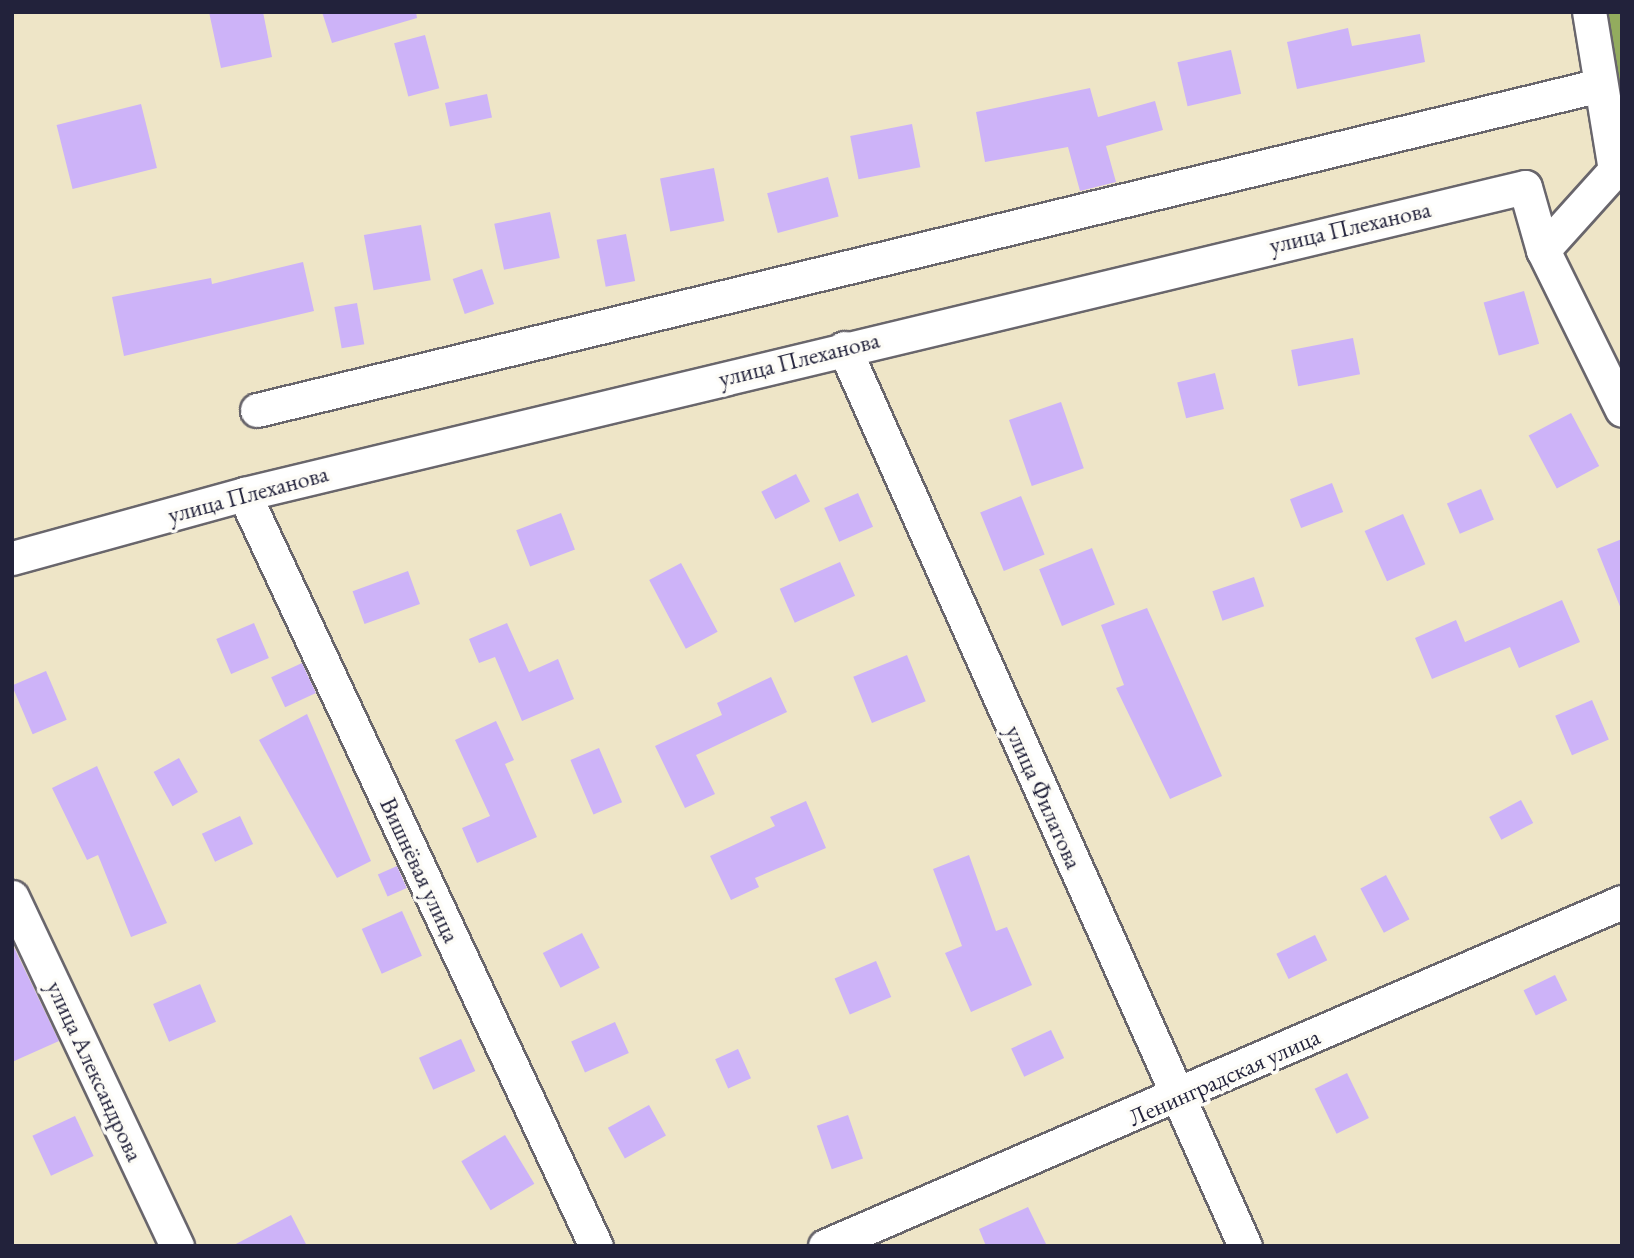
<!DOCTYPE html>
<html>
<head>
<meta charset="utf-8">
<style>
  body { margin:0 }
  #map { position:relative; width:1634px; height:1258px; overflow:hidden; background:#eee5c7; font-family:"EB Garamond",serif }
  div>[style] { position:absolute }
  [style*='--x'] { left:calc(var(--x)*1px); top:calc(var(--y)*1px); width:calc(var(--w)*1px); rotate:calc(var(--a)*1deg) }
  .forest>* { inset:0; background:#93ac5e }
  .building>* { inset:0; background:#cdb3f8; transform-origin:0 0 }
  .roads { filter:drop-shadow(2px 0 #69666c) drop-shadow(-2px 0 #69666c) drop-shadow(0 2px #69666c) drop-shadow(0 -2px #69666c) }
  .minor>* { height:33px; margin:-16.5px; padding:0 16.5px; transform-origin:16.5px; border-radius:16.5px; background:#fff }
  span { translate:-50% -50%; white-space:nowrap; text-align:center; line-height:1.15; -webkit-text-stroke:7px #fdfcf7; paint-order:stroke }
  .street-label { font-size:24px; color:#22223b }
  .frame { position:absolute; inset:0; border:14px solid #22223b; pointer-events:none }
</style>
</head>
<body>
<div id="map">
  <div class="forest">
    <i style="clip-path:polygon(1593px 12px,1622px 12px,1622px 142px)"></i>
  </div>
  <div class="building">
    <i style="clip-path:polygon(209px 12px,263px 12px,272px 57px,221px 68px)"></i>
    <i style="clip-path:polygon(322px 12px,416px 12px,417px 18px,332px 43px)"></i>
    <i style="clip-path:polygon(1348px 28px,1352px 46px,1420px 34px,1425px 62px,1297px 89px,1287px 42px)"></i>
    <i style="left:425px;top:35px;width:55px;height:32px;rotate:75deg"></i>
    <i style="left:1231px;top:50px;width:45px;height:55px;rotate:77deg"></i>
    <i style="clip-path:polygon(1090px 88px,1098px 117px,1155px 101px,1163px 130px,1106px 146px,1116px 182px,1080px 191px,1068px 147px,985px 162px,976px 112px)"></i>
    <i style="left:487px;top:94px;width:24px;height:43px;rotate:78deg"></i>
    <i style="left:141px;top:104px;width:66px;height:87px;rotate:76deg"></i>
    <i style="left:912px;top:124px;width:44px;height:63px;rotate:79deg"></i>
    <i style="left:714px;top:168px;width:54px;height:55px;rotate:79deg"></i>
    <i style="left:828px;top:177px;width:41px;height:63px;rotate:75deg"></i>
    <i style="left:550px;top:212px;width:47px;height:57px;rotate:78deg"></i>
    <i style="left:421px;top:225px;width:56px;height:58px;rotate:80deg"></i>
    <i style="left:626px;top:234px;width:48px;height:30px;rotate:79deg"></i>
    <i style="clip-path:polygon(303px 262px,314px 311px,124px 356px,112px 297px,211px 278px,212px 284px)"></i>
    <i style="left:482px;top:269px;width:37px;height:31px;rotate:71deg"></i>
    <i style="left:1524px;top:291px;width:55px;height:42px;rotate:74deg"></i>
    <i style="left:357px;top:303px;width:42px;height:23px;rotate:80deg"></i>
    <i style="left:1353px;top:338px;width:37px;height:63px;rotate:79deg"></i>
    <i style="left:1215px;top:373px;width:37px;height:39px;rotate:76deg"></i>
    <i style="left:1061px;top:402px;width:70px;height:55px;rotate:71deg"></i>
    <i style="left:1571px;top:413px;width:60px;height:48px;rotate:62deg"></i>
    <i style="left:796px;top:474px;width:31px;height:39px;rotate:63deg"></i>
    <i style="left:1332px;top:483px;width:31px;height:45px;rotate:69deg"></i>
    <i style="left:1481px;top:489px;width:33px;height:37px;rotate:67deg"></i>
    <i style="left:858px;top:493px;width:37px;height:37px;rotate:66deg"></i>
    <i style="left:1021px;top:496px;width:63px;height:44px;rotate:68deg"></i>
    <i style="left:561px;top:513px;width:39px;height:48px;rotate:69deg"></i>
    <i style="left:1403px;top:514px;width:55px;height:42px;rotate:66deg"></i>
    <i style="clip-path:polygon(1622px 539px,1622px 609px,1621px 609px,1597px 549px)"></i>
    <i style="left:1092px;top:548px;width:61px;height:57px;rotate:68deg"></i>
    <i style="left:840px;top:562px;width:37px;height:66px;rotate:66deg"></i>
    <i style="left:681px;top:563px;width:78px;height:36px;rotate:62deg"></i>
    <i style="left:408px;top:571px;width:35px;height:59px;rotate:70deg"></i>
    <i style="left:1254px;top:577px;width:31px;height:44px;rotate:71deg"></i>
    <i style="clip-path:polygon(1562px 600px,1580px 642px,1519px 668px,1510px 647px,1432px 679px,1415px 638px,1456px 620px,1465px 642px)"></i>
    <i style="clip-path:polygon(1147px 608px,1222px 776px,1170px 799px,1116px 688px,1124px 685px,1101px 625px)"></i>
    <i style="left:254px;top:623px;width:38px;height:41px;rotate:67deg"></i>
    <i style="clip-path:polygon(507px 623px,529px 672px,558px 659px,574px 699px,522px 721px,495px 657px,479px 663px,469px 639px)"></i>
    <i style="left:907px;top:655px;width:50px;height:58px;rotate:68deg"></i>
    <i style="left:302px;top:663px;width:33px;height:34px;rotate:65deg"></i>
    <i style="left:46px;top:671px;width:53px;height:37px;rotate:67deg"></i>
    <i style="clip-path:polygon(771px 677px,787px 712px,696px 755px,715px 794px,685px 808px,655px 746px,722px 715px,717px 703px)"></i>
    <i style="left:1592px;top:700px;width:43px;height:40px;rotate:67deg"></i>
    <i style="clip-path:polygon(307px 714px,371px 861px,337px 878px,259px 740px)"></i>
    <i style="clip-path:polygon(496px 721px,514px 760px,505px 764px,537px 837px,477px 863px,462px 828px,490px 816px,455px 740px)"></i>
    <i style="left:599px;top:748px;width:59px;height:31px;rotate:67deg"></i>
    <i style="left:179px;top:758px;width:39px;height:29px;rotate:61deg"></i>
    <i style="clip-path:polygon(97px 766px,167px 923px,131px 937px,98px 855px,87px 860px,52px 788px)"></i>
    <i style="left:1521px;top:800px;width:26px;height:36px;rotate:62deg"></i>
    <i style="clip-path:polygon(806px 801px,826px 848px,755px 878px,759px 887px,731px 900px,710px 856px,775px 826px,770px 817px)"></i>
    <i style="left:240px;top:816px;width:31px;height:42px;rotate:65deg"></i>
    <i style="clip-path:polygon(969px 855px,996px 931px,1007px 927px,1032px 985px,971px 1012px,945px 953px,962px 946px,933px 869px)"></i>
    <i style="left:397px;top:866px;width:24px;height:21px;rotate:66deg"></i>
    <i style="left:1386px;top:875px;width:50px;height:29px;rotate:62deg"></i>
    <i style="left:402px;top:911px;width:49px;height:44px;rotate:66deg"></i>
    <i style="left:582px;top:933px;width:39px;height:44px;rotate:63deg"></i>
    <i style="left:1315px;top:935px;width:28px;height:43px;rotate:64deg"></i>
    <i style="clip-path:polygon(12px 943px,59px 1041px,12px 1062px)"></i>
    <i style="left:876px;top:961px;width:39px;height:45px;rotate:67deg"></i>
    <i style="left:1555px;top:975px;width:28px;height:35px;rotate:64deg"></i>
    <i style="left:200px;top:984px;width:41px;height:51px;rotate:67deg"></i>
    <i style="left:615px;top:1022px;width:34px;height:48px;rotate:66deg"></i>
    <i style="left:1051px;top:1030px;width:31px;height:44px;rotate:65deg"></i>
    <i style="left:461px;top:1039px;width:35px;height:46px;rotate:66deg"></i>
    <i style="left:738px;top:1049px;width:32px;height:25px;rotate:66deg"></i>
    <i style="left:1347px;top:1073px;width:50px;height:36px;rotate:64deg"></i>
    <i style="left:649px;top:1105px;width:35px;height:47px;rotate:61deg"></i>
    <i style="left:848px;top:1115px;width:46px;height:33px;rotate:71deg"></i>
    <i style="left:75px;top:1116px;width:44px;height:47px;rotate:65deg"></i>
    <i style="left:505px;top:1135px;width:57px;height:51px;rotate:59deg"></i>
    <i style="clip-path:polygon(1028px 1207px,1047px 1246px,986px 1246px,979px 1229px)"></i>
    <i style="clip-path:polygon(291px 1215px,307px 1246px,232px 1246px)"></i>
  </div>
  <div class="roads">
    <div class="minor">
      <i style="--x:1543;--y:250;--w:108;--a:-48"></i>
      <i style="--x:1615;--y:170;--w:160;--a:-99.3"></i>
      <i style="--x:844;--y:348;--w:983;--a:65.94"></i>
      <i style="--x:257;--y:410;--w:1382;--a:-13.6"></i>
      <i style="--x:244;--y:494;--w:830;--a:64.92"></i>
      <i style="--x:12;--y:558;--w:241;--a:-15.4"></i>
      <i style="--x:244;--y:494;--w:1317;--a:-13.48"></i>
      <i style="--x:1525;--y:187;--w:66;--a:74.1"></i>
      <i style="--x:1543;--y:250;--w:178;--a:63.7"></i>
      <i style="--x:12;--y:897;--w:386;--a:64.7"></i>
      <i style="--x:825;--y:1246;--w:868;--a:-23.35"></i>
    </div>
  </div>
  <div class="street-label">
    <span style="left:1350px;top:227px;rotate:-13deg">улица Плеханова</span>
    <span style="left:799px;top:359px;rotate:-14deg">улица Плеханова</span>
    <span style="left:248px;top:494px;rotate:-15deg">улица Плеханова</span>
    <span style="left:1044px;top:797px;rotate:66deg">улица Филатова</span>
    <span style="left:420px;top:870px;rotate:65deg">Вишнёвая улица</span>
    <span style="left:95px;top:1071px;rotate:65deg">улица Александрова</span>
    <span style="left:1224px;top:1077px;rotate:-24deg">Ленинградская улица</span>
  </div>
  <div class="frame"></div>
</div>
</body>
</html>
